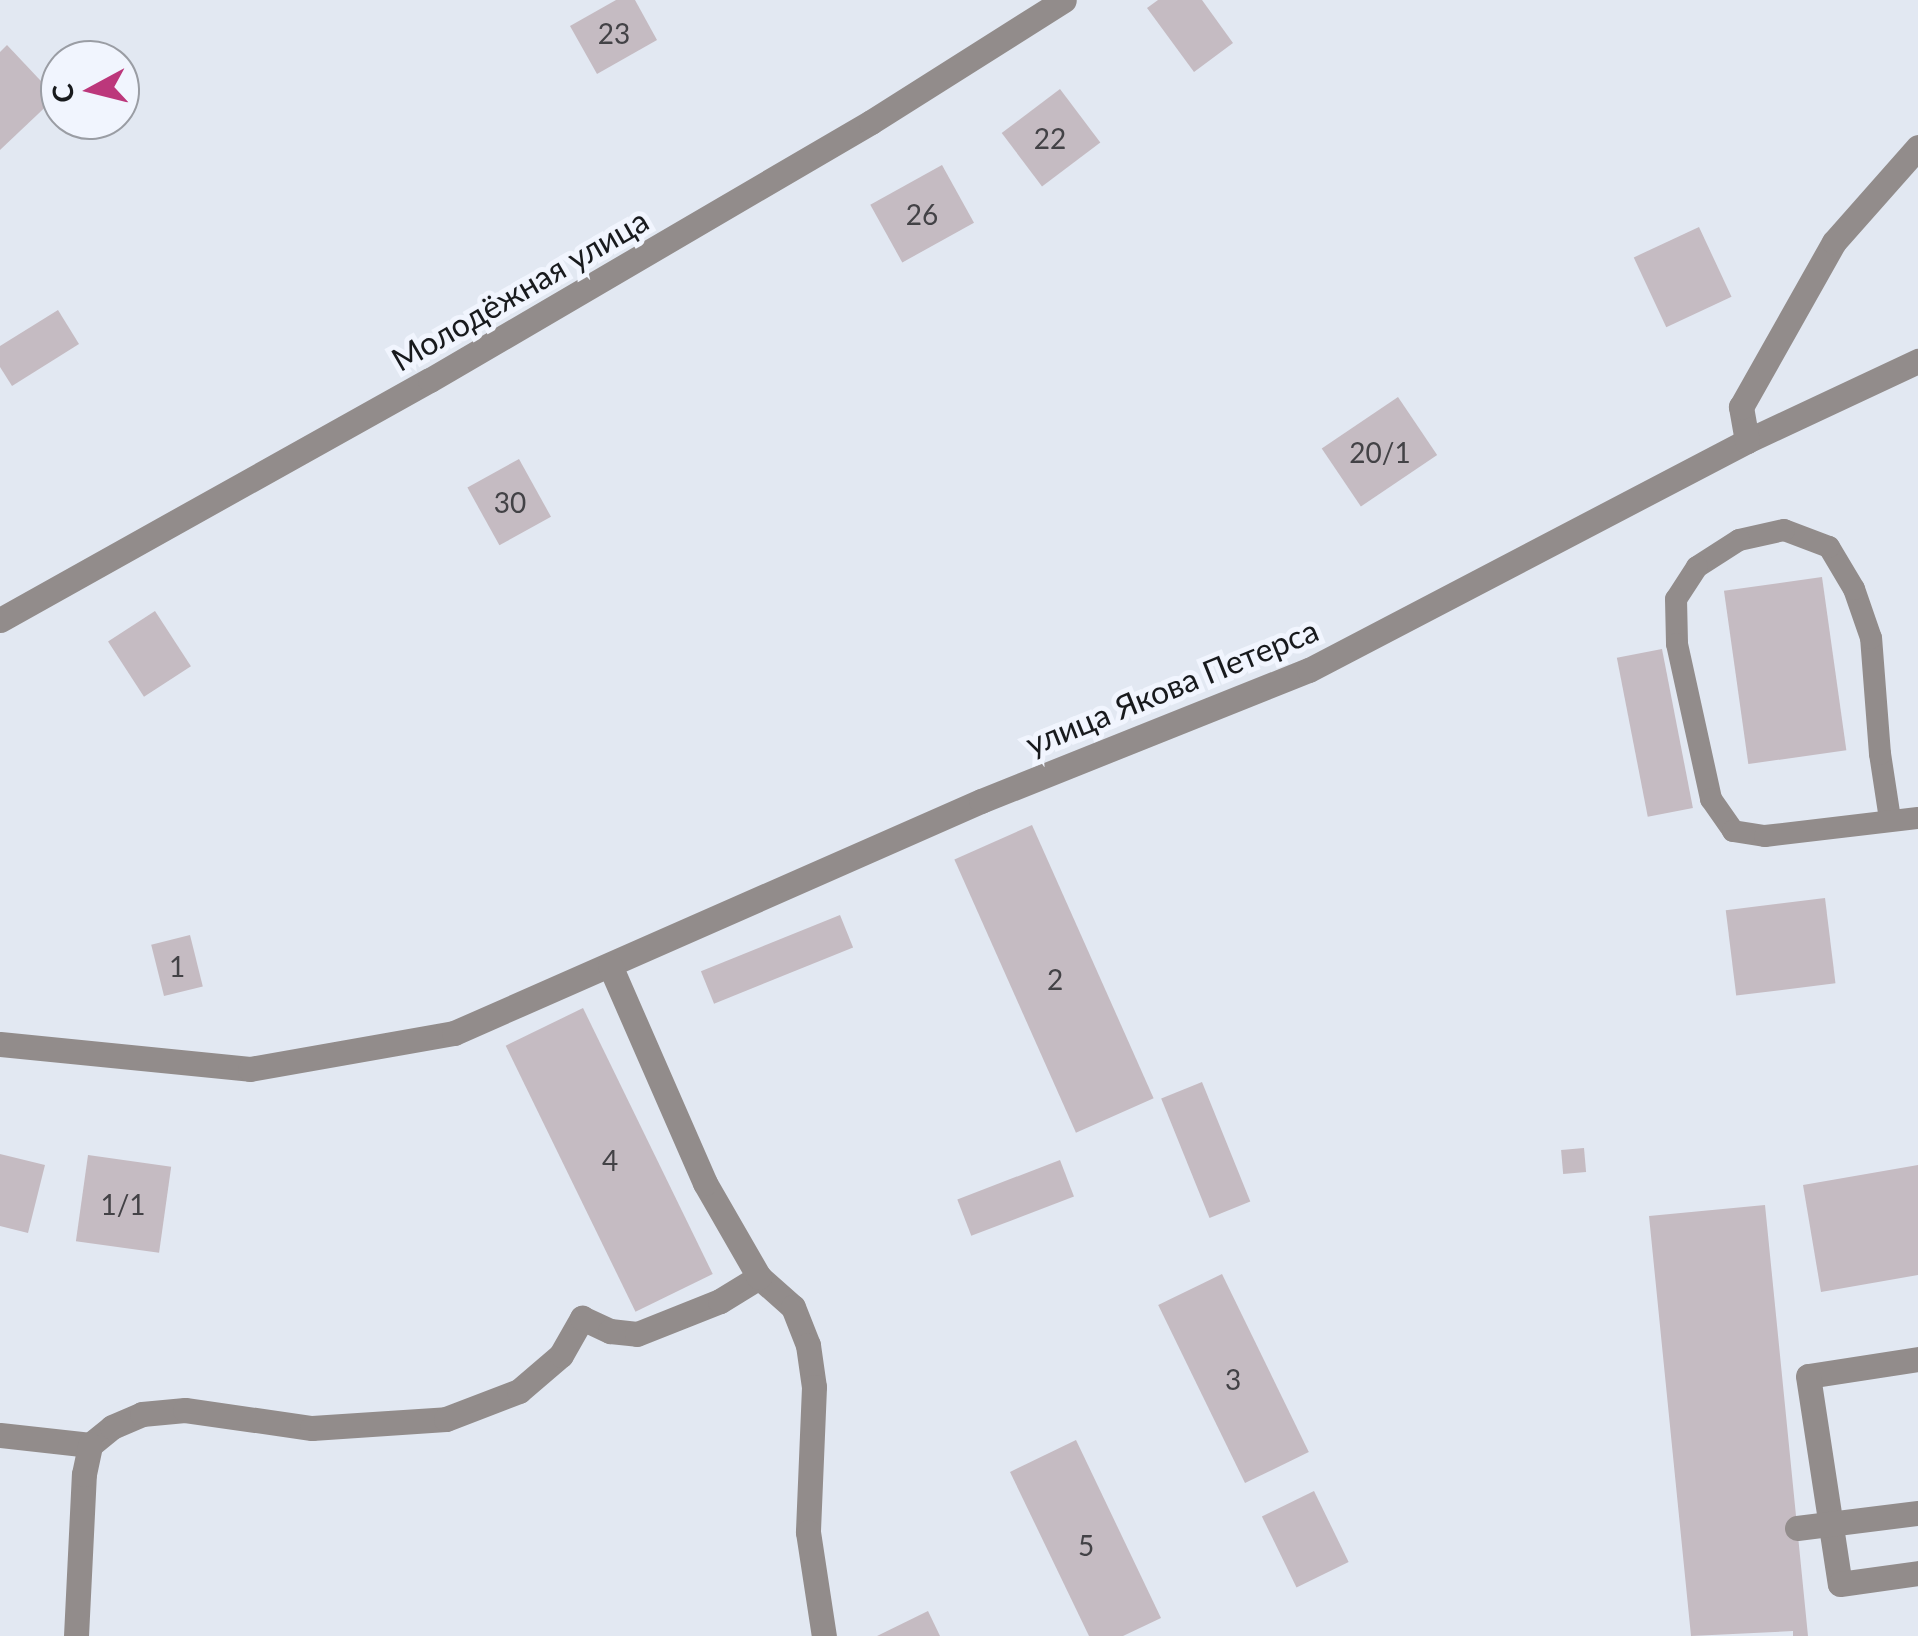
<!DOCTYPE html>
<html>
<head>
<meta charset="utf-8">
<style>
  body { margin:0 }
  #map { position:relative; width:1918px; height:1636px; overflow:hidden; background:#e2e8f2; font-family:Lato,sans-serif }
  div>[style] { position:absolute }
  [style*='--x'] { left:calc(var(--x)*1px); top:calc(var(--y)*1px); width:calc(var(--w)*1px); rotate:calc(var(--a)*1deg) }
  .building>* { inset:0; background:#c5bbc2; transform-origin:0 0 }
  .service>* { height:22px; margin:-11px; padding:0 11px; transform-origin:11px; border-radius:11px; background:#928c8b }
  .pedestrian>* { height:25px; margin:-12.5px; padding:0 12.5px; transform-origin:12.5px; border-radius:12.5px; background:#928c8b }
  .minor>* { height:25px; margin:-12.5px; padding:0 12.5px; transform-origin:12.5px; border-radius:12.5px; background:#928c8b }
  span { translate:-50% -50%; white-space:nowrap; text-align:center; line-height:1.15; -webkit-text-stroke:10px #f1f5fe; paint-order:stroke }
  .number-label { font-size:28px; color:#434246 }
  .number-label span { -webkit-text-stroke-width:0 }
  .street-label { font-size:32px; color:#181a1d }
  .north { position:absolute; left:40px; top:40px; width:100px; height:100px; box-sizing:border-box; background:#f1f5fe; border:2px solid #9a9da4; border-radius:50%; rotate:263deg; font-size:28px; font-weight:700; line-height:40px; text-align:center; color:#181a1d }
  .north::after { content:''; display:block; margin:auto; width:35px; height:45px; background:#bc377b; clip-path:polygon(50% 0,100% 100%,50% 72%,0 100%) }
</style>
</head>
<body>
<div id="map">
  <div class="building">
    <i style="clip-path:polygon(616px 0,635px 0,657px 40px,597px 74px,570px 26px)"></i>
    <i style="clip-path:polygon(1158px 0,1202px 0,1233px 43px,1194px 72px,1147px 8px)"></i>
    <i style="clip-path:polygon(7px 45px,56px 97px,0 150px,0 52px)"></i>
    <i style="left:1060px;top:89px;width:67px;height:73px;rotate:53deg"></i>
    <i style="left:942px;top:165px;width:66px;height:82px;rotate:61deg"></i>
    <i style="left:1699px;top:227px;width:77px;height:72px;rotate:65deg"></i>
    <i style="clip-path:polygon(58px 310px,79px 344px,12px 386px,0 367px,0 346px)"></i>
    <i style="left:1398px;top:397px;width:70px;height:92px;rotate:56deg"></i>
    <i style="left:519px;top:459px;width:66px;height:59px;rotate:61deg"></i>
    <i style="left:1822px;top:577px;width:175px;height:99px;rotate:82deg"></i>
    <i style="left:155px;top:611px;width:66px;height:56px;rotate:57deg"></i>
    <i style="left:1662px;top:649px;width:162px;height:46px;rotate:79deg"></i>
    <i style="left:1032px;top:825px;width:299px;height:85px;rotate:66deg"></i>
    <i style="left:1825px;top:898px;width:86px;height:100px;rotate:83deg"></i>
    <i style="left:840px;top:915px;width:35px;height:150px;rotate:68deg"></i>
    <i style="left:190px;top:935px;width:53px;height:40px;rotate:76deg"></i>
    <i style="left:583px;top:1008px;width:296px;height:86px;rotate:64deg"></i>
    <i style="left:1202px;top:1082px;width:129px;height:44px;rotate:68deg"></i>
    <i style="left:1584px;top:1148px;width:24px;height:23px;rotate:85deg"></i>
    <i style="clip-path:polygon(0 1154px,45px 1165px,28px 1233px,0 1226px)"></i>
    <i style="left:88px;top:1155px;width:84px;height:87px;rotate:8deg"></i>
    <i style="left:1060px;top:1160px;width:39px;height:110px;rotate:69deg"></i>
    <i style="clip-path:polygon(1918px 1165px,1918px 1275px,1821px 1292px,1803px 1185px)"></i>
    <i style="clip-path:polygon(1765px 1205px,1808px 1636px,1793px 1636px,1793px 1631px,1691px 1636px,1649px 1216px)"></i>
    <i style="left:1222px;top:1274px;width:198px;height:71px;rotate:64deg"></i>
    <i style="clip-path:polygon(1076px 1440px,1161px 1618px,1123px 1636px,1089px 1636px,1010px 1472px)"></i>
    <i style="left:1314px;top:1491px;width:79px;height:58px;rotate:64deg"></i>
    <i style="clip-path:polygon(928px 1611px,940px 1636px,877px 1636px)"></i>
  </div>
  <div class="service">
    <i style="--x:1890;--y:819;--w:66;--a:-98.7"></i>
    <i style="--x:1880;--y:754;--w:116;--a:-94.4"></i>
    <i style="--x:1871;--y:638;--w:52;--a:-109.1"></i>
    <i style="--x:1854;--y:589;--w:49;--a:-120.8"></i>
    <i style="--x:1829;--y:547;--w:48;--a:-159.3"></i>
    <i style="--x:1784;--y:530;--w:46;--a:167.5"></i>
    <i style="--x:1739;--y:540;--w:50;--a:147.3"></i>
    <i style="--x:1697;--y:567;--w:38;--a:123"></i>
    <i style="--x:1676;--y:599;--w:45;--a:88.7"></i>
    <i style="--x:1677;--y:644;--w:159;--a:77.6"></i>
    <i style="--x:1711;--y:799;--w:39;--a:55"></i>
    <i style="--x:1733;--y:831;--w:32;--a:9"></i>
    <i style="--x:1765;--y:836;--w:154;--a:-6.7"></i>
  </div>
  <div class="pedestrian">
    <i style="--x:1918;--y:1359;--w:111;--a:171.2"></i>
    <i style="--x:1808;--y:1376;--w:210;--a:81.3"></i>
    <i style="--x:1840;--y:1584;--w:79;--a:-8"></i>
    <i style="--x:1797;--y:1528;--w:122;--a:-7.1"></i>
  </div>
  <div class="minor">
    <i style="--x:1747;--y:441;--w:189;--a:-25.1"></i>
    <i style="--x:0;--y:620;--w:492;--a:-29.2"></i>
    <i style="--x:430;--y:380;--w:511;--a:-30.33"></i>
    <i style="--x:871;--y:122;--w:228;--a:-32.3"></i>
    <i style="--x:0;--y:1044;--w:251;--a:5.7"></i>
    <i style="--x:250;--y:1069;--w:207;--a:-10"></i>
    <i style="--x:454;--y:1033;--w:576;--a:-23.76"></i>
    <i style="--x:981;--y:801;--w:353;--a:-21.8"></i>
    <i style="--x:1309;--y:670;--w:494;--a:-27.6"></i>
    <i style="--x:1747;--y:441;--w:35;--a:-100"></i>
    <i style="--x:1741;--y:407;--w:189;--a:-60.6"></i>
    <i style="--x:1834;--y:242;--w:127;--a:-48.5"></i>
    <i style="--x:759;--y:1277;--w:45;--a:41.4"></i>
    <i style="--x:793;--y:1307;--w:41;--a:68.5"></i>
    <i style="--x:808;--y:1345;--w:42;--a:81.9"></i>
    <i style="--x:814;--y:1387;--w:145;--a:92.4"></i>
    <i style="--x:808;--y:1532;--w:105;--a:81.3"></i>
    <i style="--x:0;--y:1435;--w:91;--a:6.3"></i>
    <i style="--x:90;--y:1445;--w:28;--a:-39"></i>
    <i style="--x:112;--y:1427;--w:33;--a:-23"></i>
    <i style="--x:142;--y:1414;--w:43;--a:-5.3"></i>
    <i style="--x:185;--y:1410;--w:128;--a:8.1"></i>
    <i style="--x:312;--y:1428;--w:134;--a:-3.8"></i>
    <i style="--x:446;--y:1419;--w:78;--a:-21"></i>
    <i style="--x:519;--y:1391;--w:55;--a:-40.6"></i>
    <i style="--x:561;--y:1355;--w:43;--a:-60.4"></i>
    <i style="--x:582;--y:1318;--w:31;--a:25"></i>
    <i style="--x:610;--y:1331;--w:27;--a:6"></i>
    <i style="--x:637;--y:1334;--w:89;--a:-21.7"></i>
    <i style="--x:720;--y:1301;--w:46;--a:-31.6"></i>
    <i style="--x:759;--y:1277;--w:108;--a:-119.9"></i>
    <i style="--x:705;--y:1183;--w:237;--a:-113.6"></i>
    <i style="--x:76;--y:1636;--w:162;--a:-87.2"></i>
    <i style="--x:84;--y:1474;--w:30;--a:-78"></i>
  </div>
  <div class="number-label">
    <span style="left:614px;top:33px">23</span>
    <span style="left:1050px;top:138px">22</span>
    <span style="left:922px;top:214px">26</span>
    <span style="left:1380px;top:452px">20/1</span>
    <span style="left:510px;top:502px">30</span>
    <span style="left:177px;top:966px">1</span>
    <span style="left:1055px;top:979px">2</span>
    <span style="left:610px;top:1160px">4</span>
    <span style="left:123px;top:1204px">1/1</span>
    <span style="left:1233px;top:1379px">3</span>
    <span style="left:1086px;top:1545px">5</span>
  </div>
  <div class="street-label">
    <span style="left:520px;top:290px;rotate:-30deg">Молодёжная улица</span>
    <span style="left:1172px;top:687px;rotate:-22deg">улица Якова Петерса</span>
  </div>
  <div class="north">С</div>
</div>
</body>
</html>
